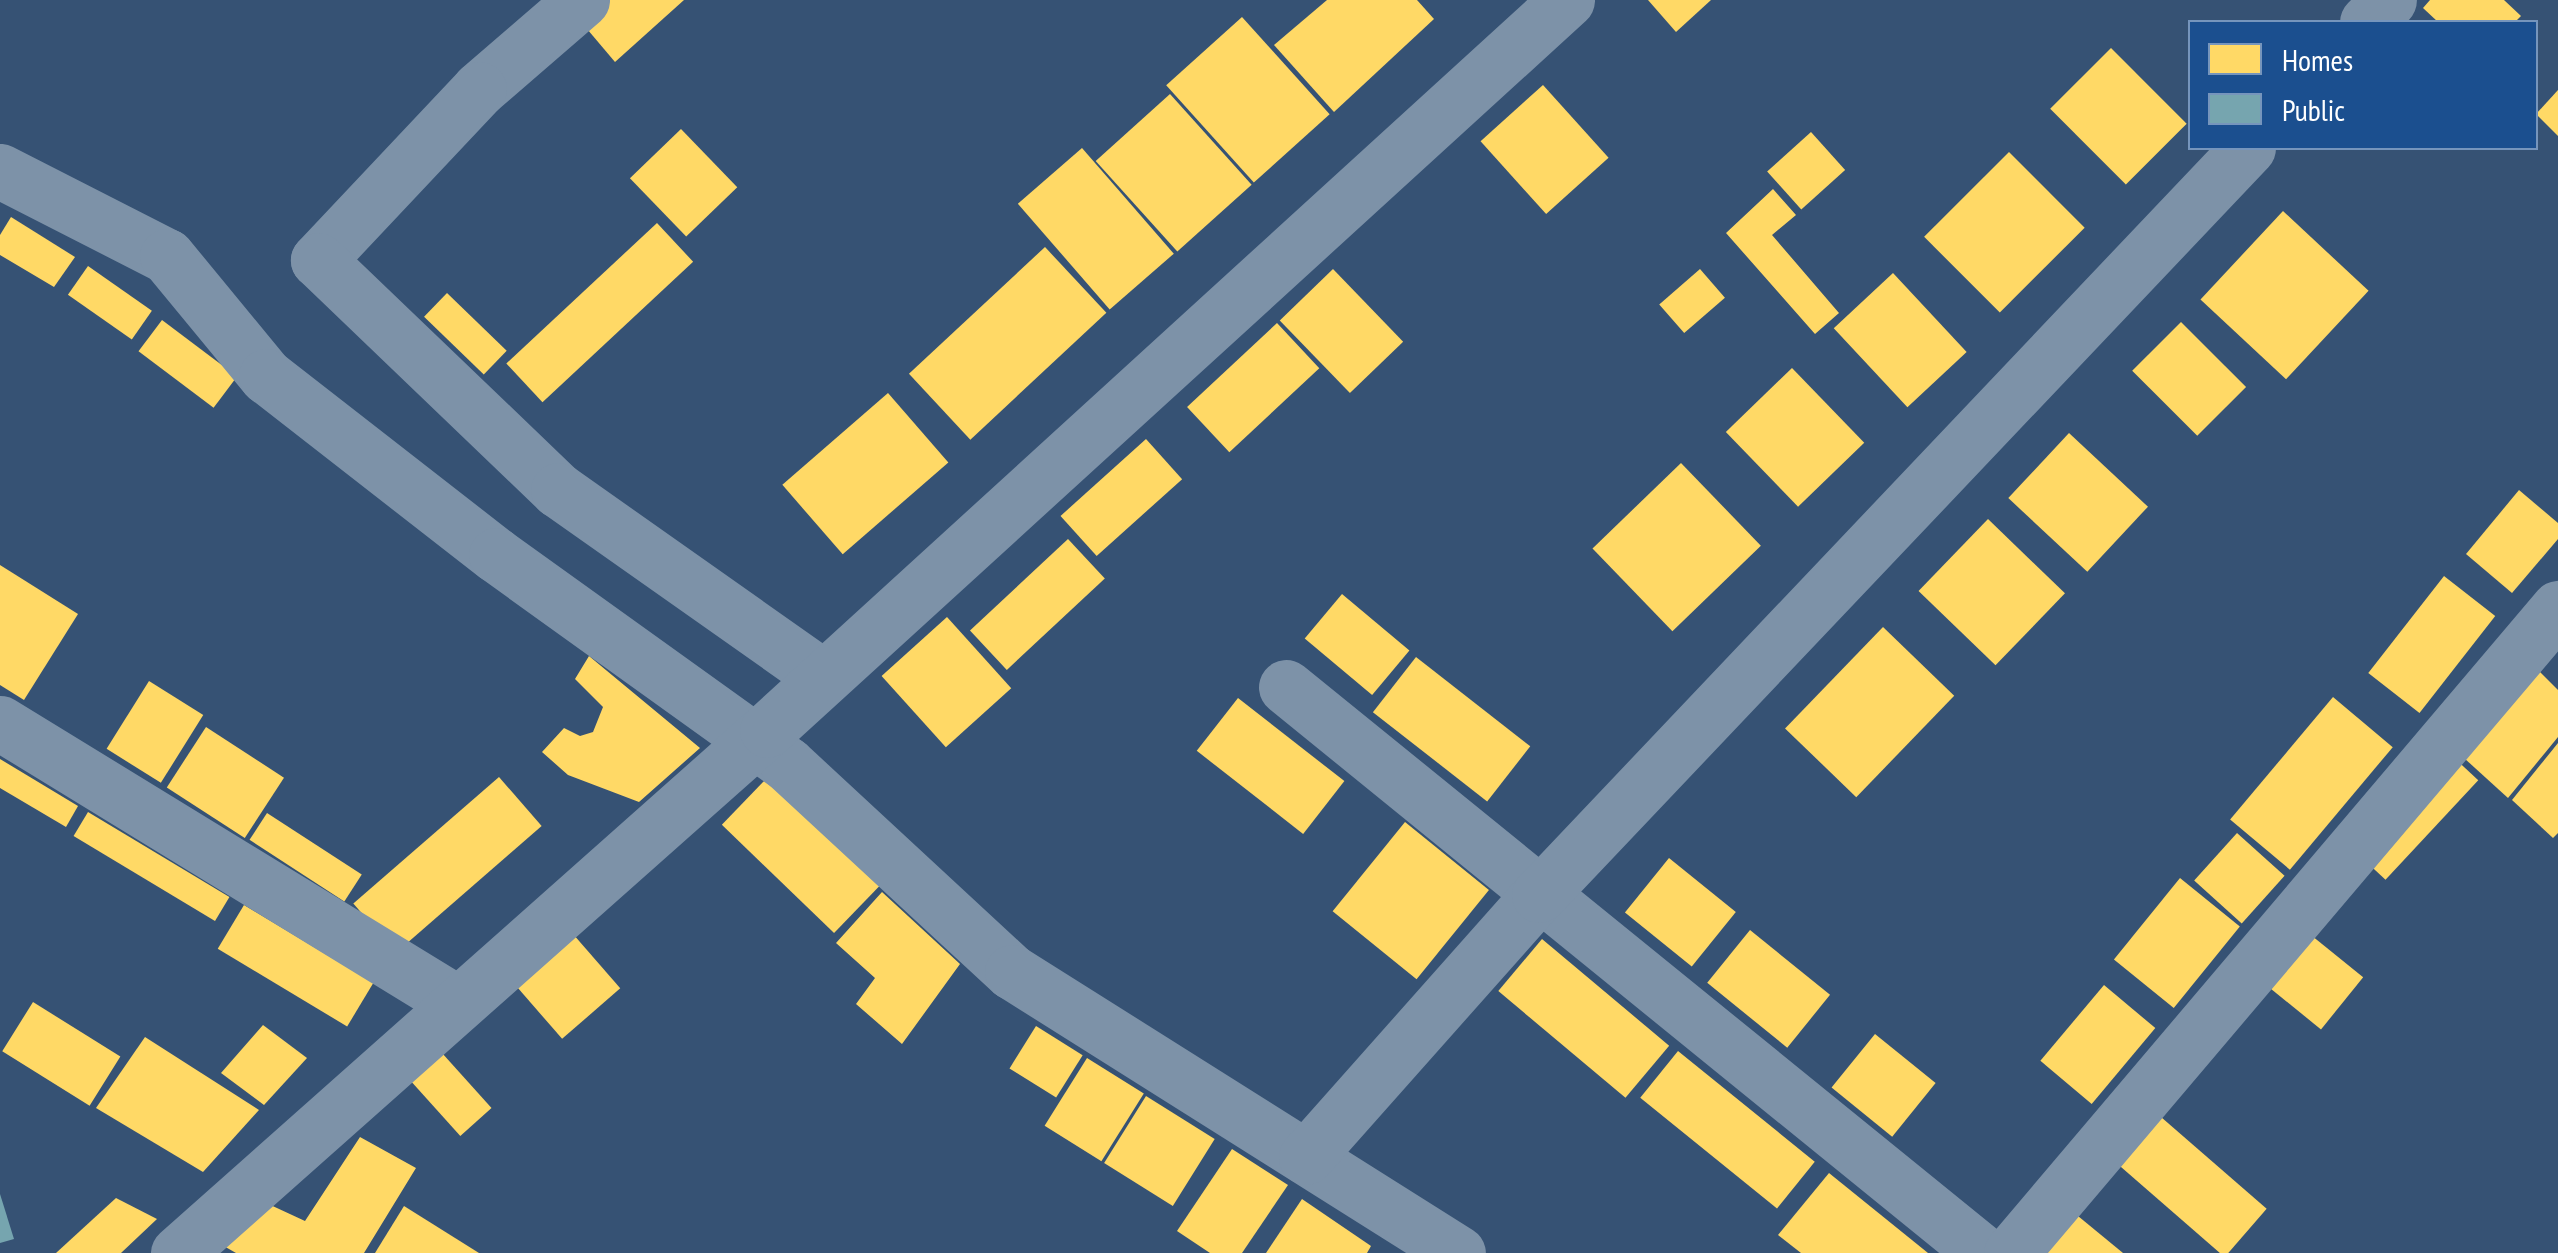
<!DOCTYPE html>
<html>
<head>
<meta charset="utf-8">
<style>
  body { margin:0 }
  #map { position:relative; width:2558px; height:1253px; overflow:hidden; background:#365274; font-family:"PT Sans Narrow",sans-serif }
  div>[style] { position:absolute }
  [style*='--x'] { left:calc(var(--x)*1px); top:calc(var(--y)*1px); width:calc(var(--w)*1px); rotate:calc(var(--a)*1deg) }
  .homes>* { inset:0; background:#ffd966; transform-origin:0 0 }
  .public>* { inset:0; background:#76a5af }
  .minor>* { height:55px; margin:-27.5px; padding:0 27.5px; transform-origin:27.5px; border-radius:27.5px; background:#7d92a8 }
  span { translate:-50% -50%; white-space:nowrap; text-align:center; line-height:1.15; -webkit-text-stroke:10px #1b4f8f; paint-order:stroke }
  .legend { position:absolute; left:2188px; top:20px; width:350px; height:130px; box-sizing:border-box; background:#1b4f8f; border:2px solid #7695bc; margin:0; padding:12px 18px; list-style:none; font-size:30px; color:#fff }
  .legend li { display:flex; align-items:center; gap:20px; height:50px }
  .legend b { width:50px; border:2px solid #7695bc }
</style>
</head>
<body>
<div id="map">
  <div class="homes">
    <i style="clip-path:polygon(608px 0,684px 0,615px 62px,582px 23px)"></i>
    <i style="clip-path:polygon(1327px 0,1417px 0,1434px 19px,1334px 112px,1274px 45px)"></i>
    <i style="clip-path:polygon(1648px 0,1711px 0,1676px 32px)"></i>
    <i style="clip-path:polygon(2430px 0,2504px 0,2521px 16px,2515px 22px,2438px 22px,2423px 8px)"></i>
    <i style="left:1242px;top:17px;width:131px;height:102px;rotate:48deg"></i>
    <i style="left:2111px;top:48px;width:107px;height:86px;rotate:45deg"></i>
    <i style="left:1543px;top:85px;width:98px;height:84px;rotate:48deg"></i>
    <i style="clip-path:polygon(2558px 90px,2558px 136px,2536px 114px)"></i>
    <i style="left:1170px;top:94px;width:122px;height:100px;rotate:48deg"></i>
    <i style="left:681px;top:129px;width:81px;height:71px;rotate:46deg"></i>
    <i style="left:1811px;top:132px;width:51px;height:59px;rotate:48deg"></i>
    <i style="left:1082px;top:148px;width:140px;height:85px;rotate:49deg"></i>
    <i style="left:2009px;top:152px;width:107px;height:120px;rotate:45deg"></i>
    <i style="clip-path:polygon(1773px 189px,1796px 215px,1772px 235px,1839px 313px,1815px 334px,1726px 233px)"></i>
    <i style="left:2283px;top:211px;width:117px;height:121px;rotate:43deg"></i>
    <i style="clip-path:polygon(11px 217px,75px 257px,54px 287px,0 255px,0 235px)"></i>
    <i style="left:657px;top:223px;width:53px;height:206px;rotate:47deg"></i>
    <i style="left:1045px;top:247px;width:90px;height:186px;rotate:47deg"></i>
    <i style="left:88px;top:266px;width:78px;height:35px;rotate:35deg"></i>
    <i style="left:1333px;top:269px;width:101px;height:74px;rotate:46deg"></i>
    <i style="left:1700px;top:269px;width:38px;height:54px;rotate:49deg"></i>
    <i style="left:1893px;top:273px;width:108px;height:81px;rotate:47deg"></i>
    <i style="left:447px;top:293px;width:83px;height:33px;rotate:44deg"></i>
    <i style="left:162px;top:320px;width:94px;height:39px;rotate:37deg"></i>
    <i style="left:2181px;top:322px;width:92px;height:69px;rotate:45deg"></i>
    <i style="left:1277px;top:323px;width:62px;height:123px;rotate:47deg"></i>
    <i style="left:1792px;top:368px;width:104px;height:92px;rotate:46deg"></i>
    <i style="left:888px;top:393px;width:92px;height:140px;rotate:49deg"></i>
    <i style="left:2069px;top:433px;width:108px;height:89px;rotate:43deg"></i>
    <i style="left:1146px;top:439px;width:54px;height:115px;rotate:48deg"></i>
    <i style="left:1681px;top:463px;width:115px;height:123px;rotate:46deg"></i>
    <i style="clip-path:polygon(2519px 490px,2558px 523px,2558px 539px,2512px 593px,2466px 554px)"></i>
    <i style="left:1988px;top:519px;width:107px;height:100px;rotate:44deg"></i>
    <i style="left:1068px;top:539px;width:54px;height:134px;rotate:47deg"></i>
    <i style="clip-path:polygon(0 565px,78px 614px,24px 700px,0 685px)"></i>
    <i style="left:2444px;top:576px;width:65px;height:123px;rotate:38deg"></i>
    <i style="left:1342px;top:594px;width:88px;height:58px;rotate:40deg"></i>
    <i style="left:947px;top:617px;width:96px;height:88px;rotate:48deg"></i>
    <i style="left:1883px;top:627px;width:99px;height:141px;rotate:44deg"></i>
    <i style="clip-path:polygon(589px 656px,700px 748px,639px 802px,568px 775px,542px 752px,564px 728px,580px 736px,593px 732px,603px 707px,575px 679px)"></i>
    <i style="left:1416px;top:657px;width:145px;height:70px;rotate:38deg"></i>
    <i style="clip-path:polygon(2528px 660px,2558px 690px,2558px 737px,2508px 798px,2453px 748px)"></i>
    <i style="left:149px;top:681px;width:64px;height:80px;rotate:32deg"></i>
    <i style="left:2333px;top:697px;width:78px;height:160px;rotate:40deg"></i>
    <i style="left:1238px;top:698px;width:135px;height:67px;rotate:38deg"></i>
    <i style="left:206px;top:727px;width:93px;height:72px;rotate:33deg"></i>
    <i style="clip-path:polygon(2558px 743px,2558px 833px,2553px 838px,2512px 800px)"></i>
    <i style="left:2449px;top:753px;width:40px;height:136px;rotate:43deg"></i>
    <i style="clip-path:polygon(0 759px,78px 806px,66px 827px,0 788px)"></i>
    <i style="left:499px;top:777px;width:65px;height:193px;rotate:49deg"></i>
    <i style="left:767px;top:778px;width:156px;height:65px;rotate:44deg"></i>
    <i style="left:88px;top:812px;width:165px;height:28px;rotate:31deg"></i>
    <i style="left:267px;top:813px;width:113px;height:32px;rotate:33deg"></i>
    <i style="left:1405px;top:822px;width:108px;height:115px;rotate:39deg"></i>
    <i style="left:2237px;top:833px;width:64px;height:64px;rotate:42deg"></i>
    <i style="left:1669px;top:858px;width:86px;height:70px;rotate:39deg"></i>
    <i style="left:2180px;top:878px;width:77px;height:105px;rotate:39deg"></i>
    <i style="clip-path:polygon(882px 892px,960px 964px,902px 1044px,856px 1004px,875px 978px,836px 943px)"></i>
    <i style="left:244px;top:905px;width:151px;height:51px;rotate:31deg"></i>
    <i style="left:2301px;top:927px;width:80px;height:67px;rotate:39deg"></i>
    <i style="left:1750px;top:930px;width:103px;height:68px;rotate:39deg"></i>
    <i style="left:573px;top:934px;width:72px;height:77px;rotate:49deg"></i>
    <i style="left:1542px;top:939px;width:166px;height:68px;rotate:40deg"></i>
    <i style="left:2104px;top:985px;width:67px;height:99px;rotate:40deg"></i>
    <i style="left:33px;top:1002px;width:103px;height:58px;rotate:32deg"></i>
    <i style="clip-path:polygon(263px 1025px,307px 1058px,264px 1105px,221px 1073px)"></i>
    <i style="left:1036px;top:1026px;width:55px;height:50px;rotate:32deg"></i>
    <i style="left:1875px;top:1034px;width:78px;height:69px;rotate:39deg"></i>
    <i style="clip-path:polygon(145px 1037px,259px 1110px,203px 1172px,96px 1108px)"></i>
    <i style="left:1678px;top:1051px;width:176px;height:60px;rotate:39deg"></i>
    <i style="left:442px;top:1053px;width:74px;height:42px;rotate:48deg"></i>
    <i style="left:1087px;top:1058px;width:67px;height:80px;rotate:32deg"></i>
    <i style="left:1146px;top:1096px;width:81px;height:79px;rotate:32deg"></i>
    <i style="left:2161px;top:1117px;width:140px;height:64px;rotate:41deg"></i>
    <i style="clip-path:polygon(360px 1137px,416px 1168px,364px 1253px,236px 1253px,222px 1245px,264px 1202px,305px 1221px)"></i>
    <i style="clip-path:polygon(1232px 1149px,1288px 1185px,1242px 1253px,1210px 1253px,1177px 1231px)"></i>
    <i style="clip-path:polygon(1829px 1173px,1928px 1253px,1801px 1253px,1778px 1235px)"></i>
    <i style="clip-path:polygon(116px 1198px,157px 1219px,121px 1253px,56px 1253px)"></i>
    <i style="clip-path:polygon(1302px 1199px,1371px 1246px,1367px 1253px,1266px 1253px)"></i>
    <i style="clip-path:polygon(404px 1206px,479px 1253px,375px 1253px)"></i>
    <i style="clip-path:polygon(2078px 1216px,2123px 1253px,2046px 1253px)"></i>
  </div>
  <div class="public">
    <i style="clip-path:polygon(0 1194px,14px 1239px,0 1243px)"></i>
  </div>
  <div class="minor">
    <i style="--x:582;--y:0;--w:136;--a:139.2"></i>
    <i style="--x:479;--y:89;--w:235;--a:133.3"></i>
    <i style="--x:318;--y:260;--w:332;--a:43.8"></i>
    <i style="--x:558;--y:490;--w:324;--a:35.2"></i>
    <i style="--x:2367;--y:22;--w:31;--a:-45"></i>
    <i style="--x:0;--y:171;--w:187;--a:27"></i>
    <i style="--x:167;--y:256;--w:156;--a:50.5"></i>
    <i style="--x:266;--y:376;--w:291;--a:37.9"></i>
    <i style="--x:496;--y:555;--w:358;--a:35.7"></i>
    <i style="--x:787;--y:764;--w:306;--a:42.8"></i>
    <i style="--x:1012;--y:972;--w:527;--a:32.21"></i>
    <i style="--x:1286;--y:687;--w:898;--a:39.08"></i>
    <i style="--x:0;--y:723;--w:532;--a:31.48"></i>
    <i style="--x:1306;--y:1157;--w:351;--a:-48.4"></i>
    <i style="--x:1539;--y:895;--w:1030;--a:-46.5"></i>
    <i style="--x:178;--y:1253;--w:788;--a:-41.6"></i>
    <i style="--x:767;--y:730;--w:1083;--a:-42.38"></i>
    <i style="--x:2011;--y:1253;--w:846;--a:-49.7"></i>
  </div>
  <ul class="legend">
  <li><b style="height:28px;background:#ffd966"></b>Homes</li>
  <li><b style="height:28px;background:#76a5af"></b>Public</li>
  </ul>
</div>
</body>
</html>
